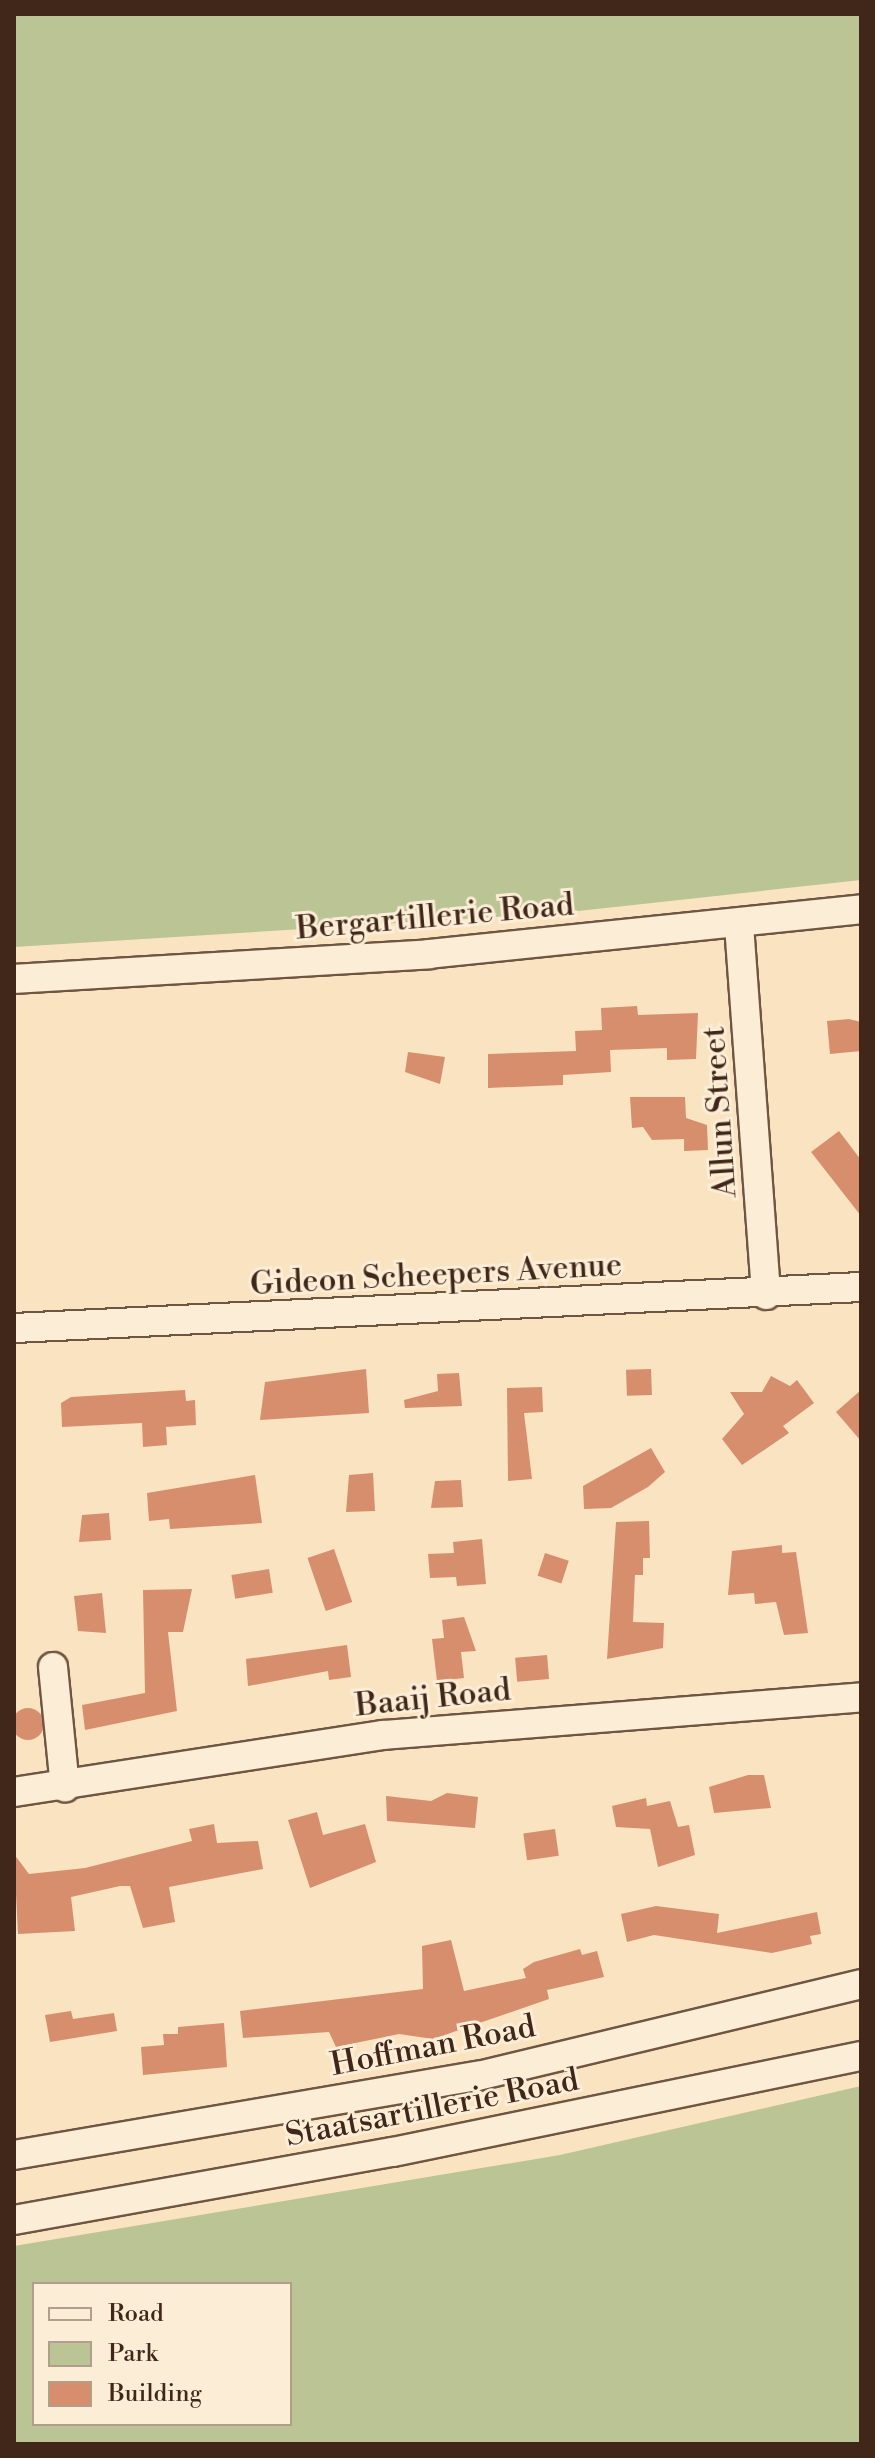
<!DOCTYPE html>
<html>
<head>
<meta charset="utf-8">
<style>
  body { margin:0 }
  #map { position:relative; width:875px; height:2458px; overflow:hidden; background:#fae3c1; font-family:"Libre Bodoni",serif }
  div>[style] { position:absolute }
  [style*='--x'] { left:calc(var(--x)*1px); top:calc(var(--y)*1px); width:calc(var(--w)*1px); rotate:calc(var(--a)*1deg) }
  .green>* { inset:0; background:#bbc494 }
  .building>* { inset:0; background:#d78e6d; transform-origin:0 0 }
  .round { border-radius:50% }
  .roads { filter:drop-shadow(2px 0 #6f5643) drop-shadow(-2px 0 #6f5643) drop-shadow(0 2px #6f5643) drop-shadow(0 -2px #6f5643) }
  .minor>* { height:28px; margin:-14px; padding:0 14px; transform-origin:14px; border-radius:14px; background:#fcedd7 }
  span { translate:-50% -50%; white-space:nowrap; text-align:center; line-height:1.15; -webkit-text-stroke:6px #fcedd7; paint-order:stroke }
  .street-label { font-size:32px; color:#412719 }
  .frame { position:absolute; inset:0; border:16px solid #412719; pointer-events:none }
  .legend { position:absolute; left:32px; top:2282px; width:260px; height:144px; box-sizing:border-box; background:#fcedd7; border:2px solid #b19e8b; margin:0; padding:10px 14px; list-style:none; font-size:24px; color:#412719 }
  .legend li { display:flex; align-items:center; gap:16px; height:40px }
  .legend b { width:40px; border:2px solid #b19e8b }
</style>
</head>
<body>
<div id="map">
  <div class="green">
    <i style="clip-path:polygon(14px 14px,861px 14px,861px 880px,560px 913px,14px 947px)"></i>
    <i style="clip-path:polygon(evenodd,861px 2086px,861px 2444px,14px 2444px,14px 2246px,560px 2155px,861px 2086px,34px 2284px,290px 2284px,290px 2424px,34px 2424px,34px 2284px)"></i>
  </div>
  <div class="building">
    <i style="clip-path:polygon(637px 1006px,638px 1015px,698px 1013px,696px 1059px,667px 1060px,667px 1048px,610px 1050px,611px 1072px,563px 1075px,563px 1085px,488px 1088px,488px 1054px,576px 1051px,575px 1031px,602px 1030px,601px 1008px)"></i>
    <i style="clip-path:polygon(849px 1019px,861px 1022px,861px 1051px,830px 1054px,827px 1021px)"></i>
    <i style="clip-path:polygon(408px 1052px,445px 1057px,440px 1084px,405px 1072px)"></i>
    <i style="clip-path:polygon(630px 1097px,685px 1097px,686px 1118px,707px 1125px,708px 1150px,684px 1151px,684px 1139px,652px 1140px,643px 1127px,632px 1128px)"></i>
    <i style="clip-path:polygon(839px 1131px,861px 1160px,861px 1216px,811px 1152px)"></i>
    <i style="clip-path:polygon(366px 1369px,369px 1413px,260px 1420px,265px 1382px)"></i>
    <i style="left:651px;top:1369px;width:26px;height:25px;rotate:88deg"></i>
    <i style="clip-path:polygon(459px 1373px,462px 1406px,405px 1408px,404px 1400px,438px 1391px,437px 1374px)"></i>
    <i style="clip-path:polygon(771px 1376px,790px 1386px,797px 1380px,814px 1403px,783px 1426px,789px 1433px,742px 1465px,722px 1439px,744px 1414px,730px 1392px,762px 1392px)"></i>
    <i style="clip-path:polygon(542px 1387px,543px 1412px,524px 1413px,532px 1479px,508px 1481px,507px 1388px)"></i>
    <i style="clip-path:polygon(185px 1390px,186px 1401px,195px 1400px,196px 1425px,166px 1427px,167px 1445px,143px 1447px,142px 1423px,62px 1427px,61px 1403px,71px 1397px)"></i>
    <i style="clip-path:polygon(861px 1390px,861px 1441px,836px 1412px)"></i>
    <i style="clip-path:polygon(651px 1448px,665px 1472px,648px 1487px,611px 1508px,584px 1509px,583px 1486px)"></i>
    <i style="clip-path:polygon(373px 1473px,375px 1511px,346px 1512px,349px 1475px)"></i>
    <i style="clip-path:polygon(255px 1475px,262px 1523px,170px 1529px,169px 1519px,149px 1521px,147px 1493px)"></i>
    <i style="clip-path:polygon(461px 1480px,463px 1507px,431px 1508px,435px 1481px)"></i>
    <i style="clip-path:polygon(109px 1513px,111px 1540px,79px 1542px,82px 1515px)"></i>
    <i style="clip-path:polygon(649px 1521px,650px 1558px,643px 1558px,643px 1575px,635px 1575px,633px 1622px,664px 1623px,663px 1648px,607px 1659px,616px 1522px)"></i>
    <i style="clip-path:polygon(482px 1539px,486px 1584px,457px 1586px,456px 1577px,430px 1578px,428px 1554px,454px 1553px,453px 1542px)"></i>
    <i style="clip-path:polygon(782px 1545px,782px 1553px,796px 1552px,808px 1633px,784px 1635px,776px 1602px,755px 1604px,754px 1593px,728px 1595px,732px 1551px)"></i>
    <i style="left:334px;top:1549px;width:56px;height:28px;rotate:71deg"></i>
    <i style="left:545px;top:1553px;width:25px;height:24px;rotate:18deg"></i>
    <i style="left:269px;top:1569px;width:24px;height:38px;rotate:81deg"></i>
    <i style="clip-path:polygon(192px 1589px,183px 1632px,168px 1632px,177px 1711px,85px 1730px,82px 1705px,145px 1693px,143px 1590px)"></i>
    <i style="clip-path:polygon(102px 1593px,106px 1633px,78px 1631px,74px 1596px)"></i>
    <i style="clip-path:polygon(464px 1617px,476px 1651px,461px 1652px,464px 1678px,437px 1681px,432px 1639px,444px 1638px,442px 1620px)"></i>
    <i style="clip-path:polygon(347px 1645px,351px 1677px,329px 1680px,328px 1671px,248px 1686px,246px 1659px)"></i>
    <i style="left:547px;top:1655px;width:24px;height:32px;rotate:85deg"></i>
    <i class="round" style="left:12px;top:1708px;width:32px;height:32px"></i>
    <i style="clip-path:polygon(748px 1775px,764px 1775px,771px 1808px,714px 1813px,709px 1787px)"></i>
    <i style="clip-path:polygon(447px 1793px,478px 1797px,475px 1828px,387px 1821px,386px 1796px,431px 1801px)"></i>
    <i style="clip-path:polygon(646px 1798px,647px 1806px,670px 1801px,678px 1827px,689px 1825px,695px 1855px,658px 1867px,650px 1829px,616px 1827px,612px 1806px)"></i>
    <i style="clip-path:polygon(317px 1812px,323px 1835px,365px 1824px,376px 1862px,310px 1888px,288px 1820px)"></i>
    <i style="clip-path:polygon(214px 1824px,217px 1843px,258px 1841px,263px 1869px,169px 1887px,175px 1922px,143px 1928px,130px 1886px,120px 1886px,71px 1897px,75px 1931px,18px 1934px,14px 1854px,29px 1874px,85px 1868px,192px 1841px,189px 1829px)"></i>
    <i style="left:555px;top:1829px;width:27px;height:32px;rotate:82deg"></i>
    <i style="clip-path:polygon(656px 1906px,719px 1914px,717px 1933px,817px 1912px,821px 1934px,810px 1936px,812px 1944px,772px 1953px,654px 1935px,627px 1942px,621px 1914px)"></i>
    <i style="clip-path:polygon(451px 1940px,464px 1991px,526px 1978px,523px 1969px,534px 1962px,580px 1949px,582px 1955px,597px 1951px,604px 1977px,547px 1990px,549px 1999px,433px 2039px,399px 2034px,336px 2047px,329px 2032px,243px 2038px,240px 2011px,423px 1989px,422px 1946px)"></i>
    <i style="clip-path:polygon(71px 2011px,73px 2019px,114px 2013px,117px 2031px,50px 2042px,45px 2015px)"></i>
    <i style="clip-path:polygon(224px 2023px,227px 2067px,143px 2075px,141px 2047px,164px 2045px,163px 2034px,178px 2034px,178px 2027px)"></i>
  </div>
  <div class="roads">
    <div class="minor">
      <i style="--x:739;--y:925;--w:371;--a:85.8"></i>
      <i style="--x:14;--y:979;--w:416;--a:-3.4"></i>
      <i style="--x:429;--y:954;--w:434;--a:-5.9"></i>
      <i style="--x:14;--y:1328;--w:848;--a:-2.77"></i>
      <i style="--x:53;--y:1667;--w:121;--a:84.3"></i>
      <i style="--x:14;--y:1792;--w:373;--a:-8.8"></i>
      <i style="--x:383;--y:1735;--w:480;--a:-4.5"></i>
      <i style="--x:14;--y:2155;--w:471;--a:-9.7"></i>
      <i style="--x:478;--y:2076;--w:394;--a:-13.5"></i>
      <i style="--x:14;--y:2220;--w:385;--a:-10.2"></i>
      <i style="--x:393;--y:2152;--w:478;--a:-11.6"></i>
    </div>
  </div>
  <div class="street-label">
    <span style="left:435px;top:917px;rotate:-5deg">Bergartillerie Road</span>
    <span style="left:720px;top:1112px;rotate:-94deg">Allun Street</span>
    <span style="left:436px;top:1275px;rotate:-3deg">Gideon Scheepers Avenue</span>
    <span style="left:433px;top:1698px;rotate:-6deg">Baaij Road</span>
    <span style="left:433px;top:2046px;rotate:-11deg">Hoffman Road</span>
    <span style="left:432px;top:2108px;rotate:-11deg">Staatsartillerie Road</span>
  </div>
  <div class="frame"></div>
  <ul class="legend">
  <li><b style="height:10px;background:#fcedd7"></b>Road</li>
  <li><b style="height:22px;background:#bbc494"></b>Park</li>
  <li><b style="height:22px;background:#d78e6d"></b>Building</li>
  </ul>
</div>
</body>
</html>
